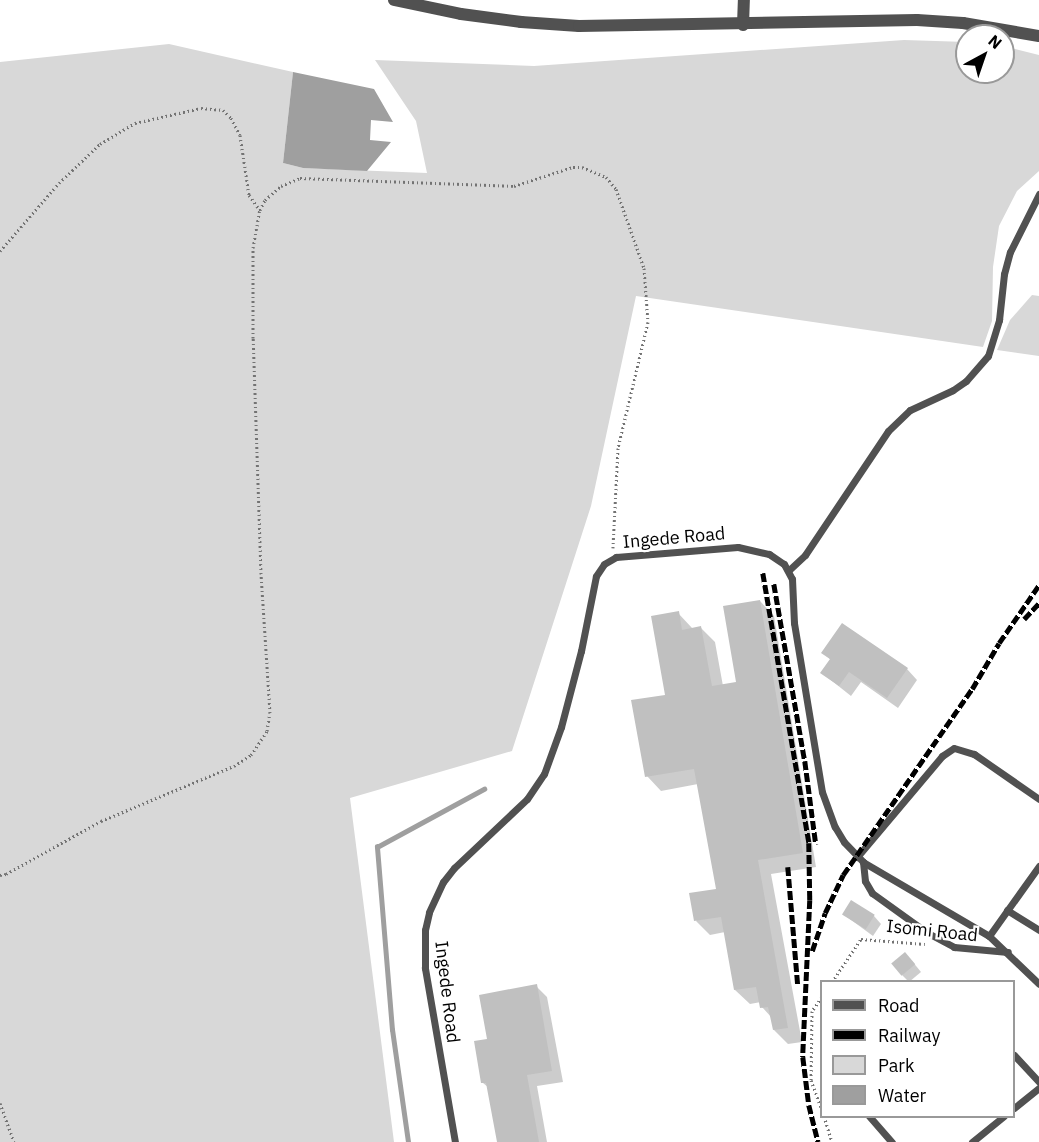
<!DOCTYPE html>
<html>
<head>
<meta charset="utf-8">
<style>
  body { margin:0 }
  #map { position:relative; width:1039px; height:1142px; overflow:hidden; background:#fff; font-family:"IBM Plex Sans",sans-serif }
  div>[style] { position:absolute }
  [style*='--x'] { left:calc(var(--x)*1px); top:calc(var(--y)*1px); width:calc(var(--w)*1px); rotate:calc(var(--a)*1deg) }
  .green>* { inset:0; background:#d8d8d8 }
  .water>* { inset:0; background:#9f9f9f }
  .shadow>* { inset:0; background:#0003 }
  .stream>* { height:4.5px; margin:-2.25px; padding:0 2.25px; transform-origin:2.25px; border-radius:2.25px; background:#9f9f9f }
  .building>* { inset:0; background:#c0c0c0; transform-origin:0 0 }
  .path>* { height:3px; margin-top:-1.5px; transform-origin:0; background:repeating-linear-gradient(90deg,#737373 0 1.5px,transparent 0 4.5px) }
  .service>* { height:7px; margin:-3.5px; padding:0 3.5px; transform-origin:3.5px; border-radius:3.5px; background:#515151 }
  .minor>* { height:12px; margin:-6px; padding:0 6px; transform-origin:6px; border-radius:6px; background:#515151 }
  .tertiary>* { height:12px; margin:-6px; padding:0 6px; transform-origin:6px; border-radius:6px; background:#515151 }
  .rail>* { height:4.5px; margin-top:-2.25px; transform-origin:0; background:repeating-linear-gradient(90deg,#000 0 9px,transparent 0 12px) }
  span { translate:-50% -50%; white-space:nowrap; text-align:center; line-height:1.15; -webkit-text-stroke:4.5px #fff; paint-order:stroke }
  .street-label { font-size:18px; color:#000 }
  .legend { position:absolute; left:820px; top:980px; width:195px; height:138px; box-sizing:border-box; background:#fff; border:2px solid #999; margin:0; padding:8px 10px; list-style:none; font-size:18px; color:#000 }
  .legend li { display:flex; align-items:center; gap:12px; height:30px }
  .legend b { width:30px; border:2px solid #999 }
  .north { position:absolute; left:955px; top:24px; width:60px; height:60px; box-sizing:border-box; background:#fff; border:2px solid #999; border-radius:50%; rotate:40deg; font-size:16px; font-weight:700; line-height:24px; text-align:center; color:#000 }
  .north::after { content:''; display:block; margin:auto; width:21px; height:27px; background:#000; clip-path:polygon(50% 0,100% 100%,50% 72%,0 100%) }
</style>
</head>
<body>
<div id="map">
  <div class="green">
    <i style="clip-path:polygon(904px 40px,967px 42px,967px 72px,1003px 72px,1003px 46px,1039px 55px,1039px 171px,1017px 191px,999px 226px,993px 267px,992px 321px,983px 347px,636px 296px,591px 506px,512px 751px,350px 798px,394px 1142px,0 1142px,0 62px,169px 44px,293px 72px,283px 163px,303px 168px,427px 173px,416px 121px,375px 60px,534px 66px)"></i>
    <i style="clip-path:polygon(1032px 295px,1039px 296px,1039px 356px,997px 350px,1010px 320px)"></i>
  </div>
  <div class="water">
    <i style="clip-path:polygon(293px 72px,374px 89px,393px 122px,371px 120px,370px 140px,391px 142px,367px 171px,303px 168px,283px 163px)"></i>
  </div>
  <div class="shadow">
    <i style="clip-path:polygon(760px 601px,774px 616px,816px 867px,771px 874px,802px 1042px,788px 1044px,774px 1030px,772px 1018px,762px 1007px,761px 1002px,750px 1004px,735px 990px,725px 932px,710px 935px,696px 921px,718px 890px,698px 784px,661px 791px,647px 776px,667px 696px,678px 613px,693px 629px,701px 628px,715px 642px,723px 686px,737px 684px)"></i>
    <i style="clip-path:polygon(823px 653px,907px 669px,917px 680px,898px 708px,861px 682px,851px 696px,822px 673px,831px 660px)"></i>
    <i style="clip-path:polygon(843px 914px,874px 916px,881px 924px,873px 936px)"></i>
    <i style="clip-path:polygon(912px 961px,921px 972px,909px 982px,902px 975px)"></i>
    <i style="clip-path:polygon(536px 986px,547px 997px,563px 1082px,537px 1086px,547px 1142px,498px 1142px,489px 1088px,483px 1083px,488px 1040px)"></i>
  </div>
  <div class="stream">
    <i style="--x:408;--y:1142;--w:113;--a:-98.1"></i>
    <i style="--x:392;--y:1030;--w:184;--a:-94.7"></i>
    <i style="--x:377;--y:847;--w:122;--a:-28.5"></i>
  </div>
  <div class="building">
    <i style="clip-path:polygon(760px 600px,803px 853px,758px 860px,788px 1028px,773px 1030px,768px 1007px,760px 1008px,756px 987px,734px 990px,721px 917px,694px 921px,689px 893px,716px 889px,694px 769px,645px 777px,631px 700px,665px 695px,651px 616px,679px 611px,682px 630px,701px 626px,712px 686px,736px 682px,723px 606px)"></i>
    <i style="clip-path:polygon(842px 623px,908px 668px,887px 698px,849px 672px,839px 686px,820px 673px,830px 659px,821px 653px)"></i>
    <i style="left:851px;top:900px;width:28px;height:17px;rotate:32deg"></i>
    <i style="left:905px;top:952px;width:16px;height:18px;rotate:50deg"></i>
    <i style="clip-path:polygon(537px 984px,552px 1071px,527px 1075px,539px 1142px,497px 1142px,486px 1083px,481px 1083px,474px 1041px,487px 1039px,479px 995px)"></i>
  </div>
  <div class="path">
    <i style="--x:0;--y:251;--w:90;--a:-49.1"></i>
    <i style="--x:59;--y:183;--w:57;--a:-43.6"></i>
    <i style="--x:100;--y:144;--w:41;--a:-31"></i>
    <i style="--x:135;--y:123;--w:68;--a:-12.8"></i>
    <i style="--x:201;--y:108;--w:22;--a:5"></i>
    <i style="--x:223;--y:110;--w:11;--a:45"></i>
    <i style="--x:231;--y:118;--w:19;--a:62"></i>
    <i style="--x:240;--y:135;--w:61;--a:81.5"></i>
    <i style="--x:249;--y:195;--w:19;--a:54"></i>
    <i style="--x:0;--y:875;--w:6;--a:-9"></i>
    <i style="--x:6;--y:874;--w:109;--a:-29.2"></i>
    <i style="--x:101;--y:821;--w:144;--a:-22.5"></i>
    <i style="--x:234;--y:766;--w:20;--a:-33"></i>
    <i style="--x:251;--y:755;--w:29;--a:-56"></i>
    <i style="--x:267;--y:731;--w:18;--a:-81"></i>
    <i style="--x:270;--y:713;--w:139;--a:-93.7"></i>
    <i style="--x:261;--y:574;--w:236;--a:-91.9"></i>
    <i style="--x:253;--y:338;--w:90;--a:-90"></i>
    <i style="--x:253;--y:248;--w:39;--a:-80"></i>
    <i style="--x:260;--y:210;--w:11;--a:-63"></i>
    <i style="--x:265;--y:200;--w:21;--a:-41"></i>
    <i style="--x:281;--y:186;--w:21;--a:-23"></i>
    <i style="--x:300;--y:178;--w:214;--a:2.1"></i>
    <i style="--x:514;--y:186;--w:62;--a:-17.9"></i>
    <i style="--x:573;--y:167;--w:9;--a:0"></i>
    <i style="--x:582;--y:167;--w:26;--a:23"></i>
    <i style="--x:606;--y:177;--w:16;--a:50"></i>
    <i style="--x:616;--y:189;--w:84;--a:70.5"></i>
    <i style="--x:644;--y:268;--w:54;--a:85.8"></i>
    <i style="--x:648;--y:322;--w:130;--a:103.4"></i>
    <i style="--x:618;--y:448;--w:100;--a:92.9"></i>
    <i style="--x:832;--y:982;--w:52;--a:-56"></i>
    <i style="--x:861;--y:939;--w:64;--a:4.5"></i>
    <i style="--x:822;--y:997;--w:17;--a:126"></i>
    <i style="--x:812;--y:1011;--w:69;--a:90.8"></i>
    <i style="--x:811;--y:1080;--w:32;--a:70"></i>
    <i style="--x:0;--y:1103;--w:41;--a:70.3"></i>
    <i style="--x:824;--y:1116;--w:27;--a:73"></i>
  </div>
  <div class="service">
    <i style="--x:789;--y:570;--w:22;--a:-43"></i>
    <i style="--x:805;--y:555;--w:149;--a:-56.2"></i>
    <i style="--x:888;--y:431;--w:30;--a:-44"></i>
    <i style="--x:910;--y:410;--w:47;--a:-24.9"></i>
    <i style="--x:953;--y:390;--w:16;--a:-35"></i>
    <i style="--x:966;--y:381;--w:33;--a:-49"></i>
    <i style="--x:988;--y:356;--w:38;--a:-73"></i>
    <i style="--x:999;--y:320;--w:46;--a:-83.8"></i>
    <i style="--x:1004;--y:274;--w:23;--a:-75"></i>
    <i style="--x:1010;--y:252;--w:65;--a:-63.4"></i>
    <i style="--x:857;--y:857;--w:132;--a:-49.9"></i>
    <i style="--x:942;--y:756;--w:14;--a:-34"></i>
    <i style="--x:954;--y:748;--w:21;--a:17"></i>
    <i style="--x:974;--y:754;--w:79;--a:34.7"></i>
    <i style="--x:863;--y:862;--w:19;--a:84"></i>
    <i style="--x:865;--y:881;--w:14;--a:60"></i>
    <i style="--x:872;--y:893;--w:67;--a:35.8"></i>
    <i style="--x:926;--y:932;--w:32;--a:28"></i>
    <i style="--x:954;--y:947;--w:54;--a:5.3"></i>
    <i style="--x:1007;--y:910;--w:38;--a:32"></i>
    <i style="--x:989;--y:936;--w:86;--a:-54.5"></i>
    <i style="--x:1014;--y:1055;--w:37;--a:47"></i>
    <i style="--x:1014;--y:1108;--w:32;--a:-39"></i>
    <i style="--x:869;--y:1116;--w:35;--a:49"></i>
    <i style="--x:455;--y:1142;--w:177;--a:-99.8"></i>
    <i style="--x:425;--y:968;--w:38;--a:-90"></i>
    <i style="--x:425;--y:930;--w:18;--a:-77"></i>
    <i style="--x:429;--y:912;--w:33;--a:-65"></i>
    <i style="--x:443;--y:882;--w:18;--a:-52"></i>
    <i style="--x:454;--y:868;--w:100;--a:-43.4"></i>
    <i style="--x:527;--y:799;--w:30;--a:-56"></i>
    <i style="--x:544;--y:774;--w:50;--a:-70.1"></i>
    <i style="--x:561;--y:727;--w:79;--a:-75.3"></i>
    <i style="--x:581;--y:651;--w:76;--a:-78.7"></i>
    <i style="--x:596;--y:576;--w:14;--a:-56"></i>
    <i style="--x:604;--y:564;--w:14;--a:-30"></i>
    <i style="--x:616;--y:557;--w:122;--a:-4.7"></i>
    <i style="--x:738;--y:547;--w:32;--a:13"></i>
    <i style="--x:769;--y:554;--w:18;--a:34"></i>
    <i style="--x:784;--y:564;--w:17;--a:62"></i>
    <i style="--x:792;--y:579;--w:44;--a:87.4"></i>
    <i style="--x:794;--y:623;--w:171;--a:80.6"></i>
    <i style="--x:822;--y:792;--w:37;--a:70"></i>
    <i style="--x:835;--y:827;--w:17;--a:59"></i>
    <i style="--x:844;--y:842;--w:28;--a:46"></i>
    <i style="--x:863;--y:862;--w:146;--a:30.4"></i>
    <i style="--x:989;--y:936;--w:69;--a:43.8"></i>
    <i style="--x:972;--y:1142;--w:41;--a:-39.1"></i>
  </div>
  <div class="minor">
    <i style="--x:743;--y:25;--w:25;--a:-88"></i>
  </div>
  <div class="tertiary">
    <i style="--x:394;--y:0;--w:68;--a:11.8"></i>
    <i style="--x:461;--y:14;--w:61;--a:7.6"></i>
    <i style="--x:521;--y:22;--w:58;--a:3.9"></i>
    <i style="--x:579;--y:26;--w:338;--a:-1"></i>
    <i style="--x:917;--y:20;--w:46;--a:3.7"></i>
    <i style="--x:963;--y:23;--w:77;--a:9.7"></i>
  </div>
  <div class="rail">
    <i style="--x:763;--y:573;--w:274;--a:80.3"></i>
    <i style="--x:809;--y:843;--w:57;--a:89"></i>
    <i style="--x:810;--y:900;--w:157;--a:92.6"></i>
    <i style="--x:803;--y:1057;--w:48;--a:82.9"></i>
    <i style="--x:809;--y:1105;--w:38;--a:76"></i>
    <i style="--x:774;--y:584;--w:180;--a:80.1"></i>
    <i style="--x:805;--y:761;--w:84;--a:82.5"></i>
    <i style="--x:1024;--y:619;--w:22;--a:-47"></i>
    <i style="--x:788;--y:867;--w:118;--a:85.2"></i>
    <i style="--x:812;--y:951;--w:40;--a:-71.1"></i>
    <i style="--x:825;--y:913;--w:42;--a:-64.7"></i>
    <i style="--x:843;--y:875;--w:226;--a:-55.3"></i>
    <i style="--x:972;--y:689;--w:53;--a:-59.6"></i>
    <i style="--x:999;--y:643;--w:70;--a:-55.4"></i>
  </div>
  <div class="street-label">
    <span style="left:674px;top:538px;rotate:-5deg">Ingede Road</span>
    <span style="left:932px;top:931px;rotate:6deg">Isomi Road</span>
    <span style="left:447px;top:992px;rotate:83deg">Ingede Road</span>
  </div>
  <ul class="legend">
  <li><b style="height:8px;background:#515151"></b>Road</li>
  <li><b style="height:8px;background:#000"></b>Railway</li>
  <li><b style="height:16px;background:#d8d8d8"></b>Park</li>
  <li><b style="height:16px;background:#9f9f9f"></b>Water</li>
  </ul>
  <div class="north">N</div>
</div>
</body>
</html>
